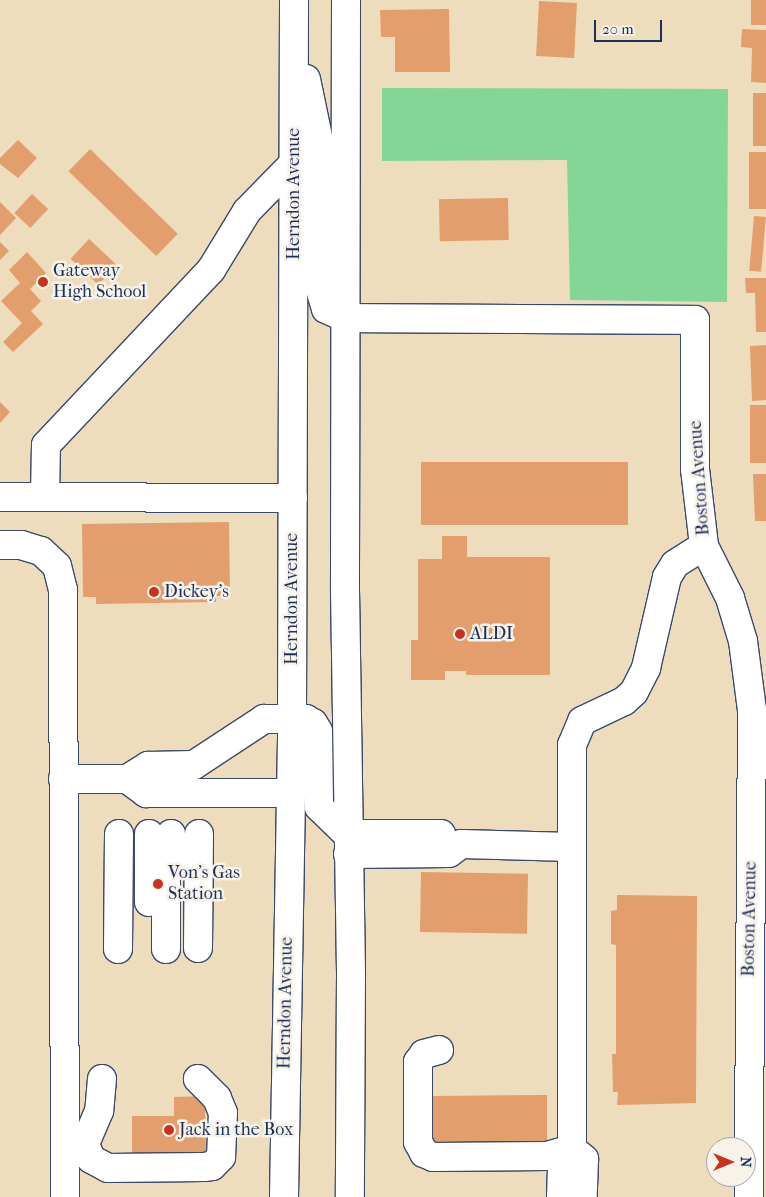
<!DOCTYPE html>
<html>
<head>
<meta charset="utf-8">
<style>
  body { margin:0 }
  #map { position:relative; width:766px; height:1197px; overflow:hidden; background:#eeddbc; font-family:"IM FELL French Canon",serif }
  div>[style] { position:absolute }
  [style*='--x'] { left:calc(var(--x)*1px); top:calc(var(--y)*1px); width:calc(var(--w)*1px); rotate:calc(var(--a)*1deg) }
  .green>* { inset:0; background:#83d698 }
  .building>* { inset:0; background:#e29e6c; transform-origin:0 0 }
  .roads { filter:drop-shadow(1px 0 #3b496c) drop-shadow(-1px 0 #3b496c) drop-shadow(0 1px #3b496c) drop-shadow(0 -1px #3b496c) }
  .minor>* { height:28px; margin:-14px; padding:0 14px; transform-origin:14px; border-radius:14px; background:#fff }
  .major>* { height:28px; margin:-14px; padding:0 14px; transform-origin:14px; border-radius:14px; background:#fff }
  .dots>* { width:14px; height:14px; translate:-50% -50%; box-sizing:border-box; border:2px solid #f7f3e8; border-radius:50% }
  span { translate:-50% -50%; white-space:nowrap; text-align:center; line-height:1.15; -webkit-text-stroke:5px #f7f3e8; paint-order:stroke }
  .street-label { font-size:18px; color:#1b2f5e }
  .poi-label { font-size:18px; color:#1b2f5e }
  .left { translate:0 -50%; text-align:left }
  .north { position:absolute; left:706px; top:1137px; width:50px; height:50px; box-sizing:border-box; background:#f7f3e8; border:1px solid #9fa5b1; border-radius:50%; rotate:90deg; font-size:14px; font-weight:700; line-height:20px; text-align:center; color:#1b2f5e }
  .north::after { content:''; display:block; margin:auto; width:18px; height:22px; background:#c8321e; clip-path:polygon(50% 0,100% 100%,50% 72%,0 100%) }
  .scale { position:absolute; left:594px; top:20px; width:68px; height:22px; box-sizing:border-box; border:2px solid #1b2f5e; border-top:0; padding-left:6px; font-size:15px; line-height:18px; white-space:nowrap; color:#1b2f5e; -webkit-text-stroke:4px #f7f3e8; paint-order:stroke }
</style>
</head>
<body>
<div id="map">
  <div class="green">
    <i style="clip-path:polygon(382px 88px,728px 89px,727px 302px,570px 300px,567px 160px,382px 161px)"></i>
  </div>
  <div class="building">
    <i style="left:751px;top:0;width:15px;height:25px"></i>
    <i style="left:539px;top:1px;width:38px;height:55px;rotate:3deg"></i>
    <i style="clip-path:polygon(449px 9px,450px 72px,395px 72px,395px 37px,381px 37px,380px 10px)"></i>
    <i style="clip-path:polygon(742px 29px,766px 30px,766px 83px,751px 82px,752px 48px,741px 47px)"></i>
    <i style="left:766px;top:93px;width:53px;height:13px;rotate:90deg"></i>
    <i style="clip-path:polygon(18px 140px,37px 158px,18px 178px,0 164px,0 158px)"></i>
    <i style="left:90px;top:149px;width:122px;height:31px;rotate:44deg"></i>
    <i style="left:749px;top:152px;width:17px;height:57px"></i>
    <i style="left:32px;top:194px;width:22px;height:26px;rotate:43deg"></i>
    <i style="left:508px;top:198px;width:42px;height:69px;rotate:89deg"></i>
    <i style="clip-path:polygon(0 202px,16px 218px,0 235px)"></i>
    <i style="left:754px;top:216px;width:12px;height:55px;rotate:5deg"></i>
    <i style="left:89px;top:239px;width:38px;height:27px;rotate:43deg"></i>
    <i style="clip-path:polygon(0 242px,9px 251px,0 260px)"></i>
    <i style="clip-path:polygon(27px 252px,46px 273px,30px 289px,41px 301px,31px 311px,43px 324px,13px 352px,3px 342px,22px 323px,1px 301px,20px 283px,9px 270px)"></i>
    <i style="clip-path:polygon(745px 278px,766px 278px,766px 332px,756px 332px,755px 293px,746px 293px)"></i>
    <i style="clip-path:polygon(766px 345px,766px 400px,752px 401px,750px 346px)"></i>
    <i style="clip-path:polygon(0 402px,10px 412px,0 423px)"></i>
    <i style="left:750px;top:405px;width:16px;height:58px"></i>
    <i style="left:421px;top:462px;width:207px;height:63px"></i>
    <i style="clip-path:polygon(753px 474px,766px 474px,766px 521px,755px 521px)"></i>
    <i style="clip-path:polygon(229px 522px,230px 596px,216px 596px,216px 602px,96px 604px,96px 597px,83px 597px,82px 524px)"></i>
    <i style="clip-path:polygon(442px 536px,467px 536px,467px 557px,550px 557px,550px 675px,466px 675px,466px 671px,445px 671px,445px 680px,411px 680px,411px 640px,418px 640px,418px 559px,442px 559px)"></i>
    <i style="left:421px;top:872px;width:107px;height:60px;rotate:1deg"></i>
    <i style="clip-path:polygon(617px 895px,697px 896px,696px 1103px,617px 1105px,618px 1092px,613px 1092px,612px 1054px,616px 1054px,616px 945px,611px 944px,611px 911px,617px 910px)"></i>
    <i style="clip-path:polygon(547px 1095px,547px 1150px,443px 1150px,431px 1139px,431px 1096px)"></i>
    <i style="clip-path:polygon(205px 1096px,206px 1159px,132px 1159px,132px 1116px,174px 1116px,174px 1097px)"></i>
  </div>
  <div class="roads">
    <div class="minor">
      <i style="--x:346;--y:318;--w:349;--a:0.3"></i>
      <i style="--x:695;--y:320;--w:149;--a:90"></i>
      <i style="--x:695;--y:469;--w:78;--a:83.3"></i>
      <i style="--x:704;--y:546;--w:58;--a:63.4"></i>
      <i style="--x:730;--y:598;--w:45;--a:73.2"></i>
      <i style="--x:743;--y:641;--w:70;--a:82.6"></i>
      <i style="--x:752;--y:710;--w:487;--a:90.4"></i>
      <i style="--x:45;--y:496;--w:51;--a:-88.9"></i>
      <i style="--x:46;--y:445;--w:241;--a:-46.7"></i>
      <i style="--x:211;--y:270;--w:69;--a:-58.6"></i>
      <i style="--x:247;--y:211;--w:67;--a:-45.6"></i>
      <i style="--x:0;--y:497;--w:293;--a:0.2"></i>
      <i style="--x:0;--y:545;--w:21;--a:0"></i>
      <i style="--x:21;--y:545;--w:21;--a:17"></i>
      <i style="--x:41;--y:551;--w:22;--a:43"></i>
      <i style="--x:57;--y:566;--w:25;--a:76"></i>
      <i style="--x:63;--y:590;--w:607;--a:89.81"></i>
      <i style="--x:63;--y:779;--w:64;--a:0"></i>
      <i style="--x:127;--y:779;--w:25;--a:-32"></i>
      <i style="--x:148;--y:766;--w:46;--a:-1.2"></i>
      <i style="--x:194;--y:765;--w:84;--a:-33.3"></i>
      <i style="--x:264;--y:719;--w:28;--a:0"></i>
      <i style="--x:127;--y:779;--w:24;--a:36"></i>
      <i style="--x:146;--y:793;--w:144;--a:0"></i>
      <i style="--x:149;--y:834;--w:68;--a:90"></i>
      <i style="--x:347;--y:834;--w:94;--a:0"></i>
      <i style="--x:348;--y:854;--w:101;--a:-0.6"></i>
      <i style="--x:449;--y:853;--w:15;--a:-37"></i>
      <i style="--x:461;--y:844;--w:110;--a:1.6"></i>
      <i style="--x:198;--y:948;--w:114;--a:-89.5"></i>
      <i style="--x:118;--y:949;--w:115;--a:-89.5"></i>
      <i style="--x:166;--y:949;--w:76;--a:-90"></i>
      <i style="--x:166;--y:873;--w:11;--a:-63"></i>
      <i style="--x:171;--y:863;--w:29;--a:-90"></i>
      <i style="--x:439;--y:1050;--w:16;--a:165"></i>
      <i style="--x:424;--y:1054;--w:10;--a:127"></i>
      <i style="--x:418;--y:1062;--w:80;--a:90"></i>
      <i style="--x:418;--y:1142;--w:13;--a:61"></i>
      <i style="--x:424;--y:1153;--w:10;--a:24"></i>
      <i style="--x:433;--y:1157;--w:114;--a:-0.5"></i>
      <i style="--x:547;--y:1156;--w:26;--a:-16"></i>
      <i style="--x:102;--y:1079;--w:32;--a:95"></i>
      <i style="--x:99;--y:1111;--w:36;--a:113"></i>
      <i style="--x:85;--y:1144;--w:16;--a:68"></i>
      <i style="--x:91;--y:1159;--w:19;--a:28"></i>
      <i style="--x:108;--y:1168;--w:96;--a:-0.6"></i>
      <i style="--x:204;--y:1167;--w:8;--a:-7"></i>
      <i style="--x:212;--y:1166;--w:13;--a:-45"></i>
      <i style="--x:221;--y:1157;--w:44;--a:-87.4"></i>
      <i style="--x:223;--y:1113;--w:16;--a:-112"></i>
      <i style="--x:217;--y:1098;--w:27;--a:-135"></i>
      <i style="--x:572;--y:1149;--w:16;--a:40"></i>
      <i style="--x:584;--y:1159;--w:38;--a:92"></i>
      <i style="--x:561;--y:1197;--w:37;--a:-88"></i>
      <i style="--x:562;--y:1160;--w:15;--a:-48"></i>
      <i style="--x:572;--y:1149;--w:404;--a:-90"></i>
      <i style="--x:572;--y:745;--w:26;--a:-67"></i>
      <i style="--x:582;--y:721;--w:47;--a:-25.5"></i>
      <i style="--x:624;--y:701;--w:13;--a:-42"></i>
      <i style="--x:634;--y:692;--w:27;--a:-63"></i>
      <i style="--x:646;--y:668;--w:93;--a:-77"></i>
      <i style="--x:667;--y:577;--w:15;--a:-58"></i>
      <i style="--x:675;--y:564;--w:34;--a:-32"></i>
    </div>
    <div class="major">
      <i style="--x:346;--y:0;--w:590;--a:90.1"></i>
      <i style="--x:345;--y:590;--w:385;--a:89.1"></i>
      <i style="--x:351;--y:975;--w:222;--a:90.3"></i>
      <i style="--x:306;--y:79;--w:64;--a:78.3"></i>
      <i style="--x:319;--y:142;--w:144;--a:90"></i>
      <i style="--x:319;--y:286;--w:24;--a:73"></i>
      <i style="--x:326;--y:309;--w:22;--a:24"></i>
      <i style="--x:292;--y:719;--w:14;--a:0"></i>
      <i style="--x:306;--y:719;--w:8;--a:30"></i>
      <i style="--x:313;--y:723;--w:9;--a:58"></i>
      <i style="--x:318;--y:731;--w:76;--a:89.2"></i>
      <i style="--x:319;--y:807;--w:39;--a:44"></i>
      <i style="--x:284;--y:1197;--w:478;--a:-89"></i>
      <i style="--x:292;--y:719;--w:719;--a:-89.84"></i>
    </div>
  </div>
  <div class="dots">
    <i style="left:43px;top:282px;background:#c8321e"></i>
    <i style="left:154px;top:592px;background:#c8321e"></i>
    <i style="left:460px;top:634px;background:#c8321e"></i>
    <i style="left:158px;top:884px;background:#c8321e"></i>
    <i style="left:169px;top:1130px;background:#c8321e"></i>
  </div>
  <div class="street-label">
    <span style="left:294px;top:194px;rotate:-90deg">Herndon Avenue</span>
    <span style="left:700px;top:478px;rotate:-94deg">Boston Avenue</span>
    <span style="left:292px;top:599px;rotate:-90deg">Herndon Avenue</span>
    <span style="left:750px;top:919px;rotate:-89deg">Boston Avenue</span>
    <span style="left:286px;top:1003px;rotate:-89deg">Herndon Avenue</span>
  </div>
  <div class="poi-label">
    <span class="left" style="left:53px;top:282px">Gateway<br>High School</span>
    <span class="left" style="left:164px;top:592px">Dickey's</span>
    <span class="left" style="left:470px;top:634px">ALDI</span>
    <span class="left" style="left:168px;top:884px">Von's Gas<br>Station</span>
    <span class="left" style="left:179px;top:1130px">Jack in the Box</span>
  </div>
  <div class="north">N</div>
  <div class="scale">20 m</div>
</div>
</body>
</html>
